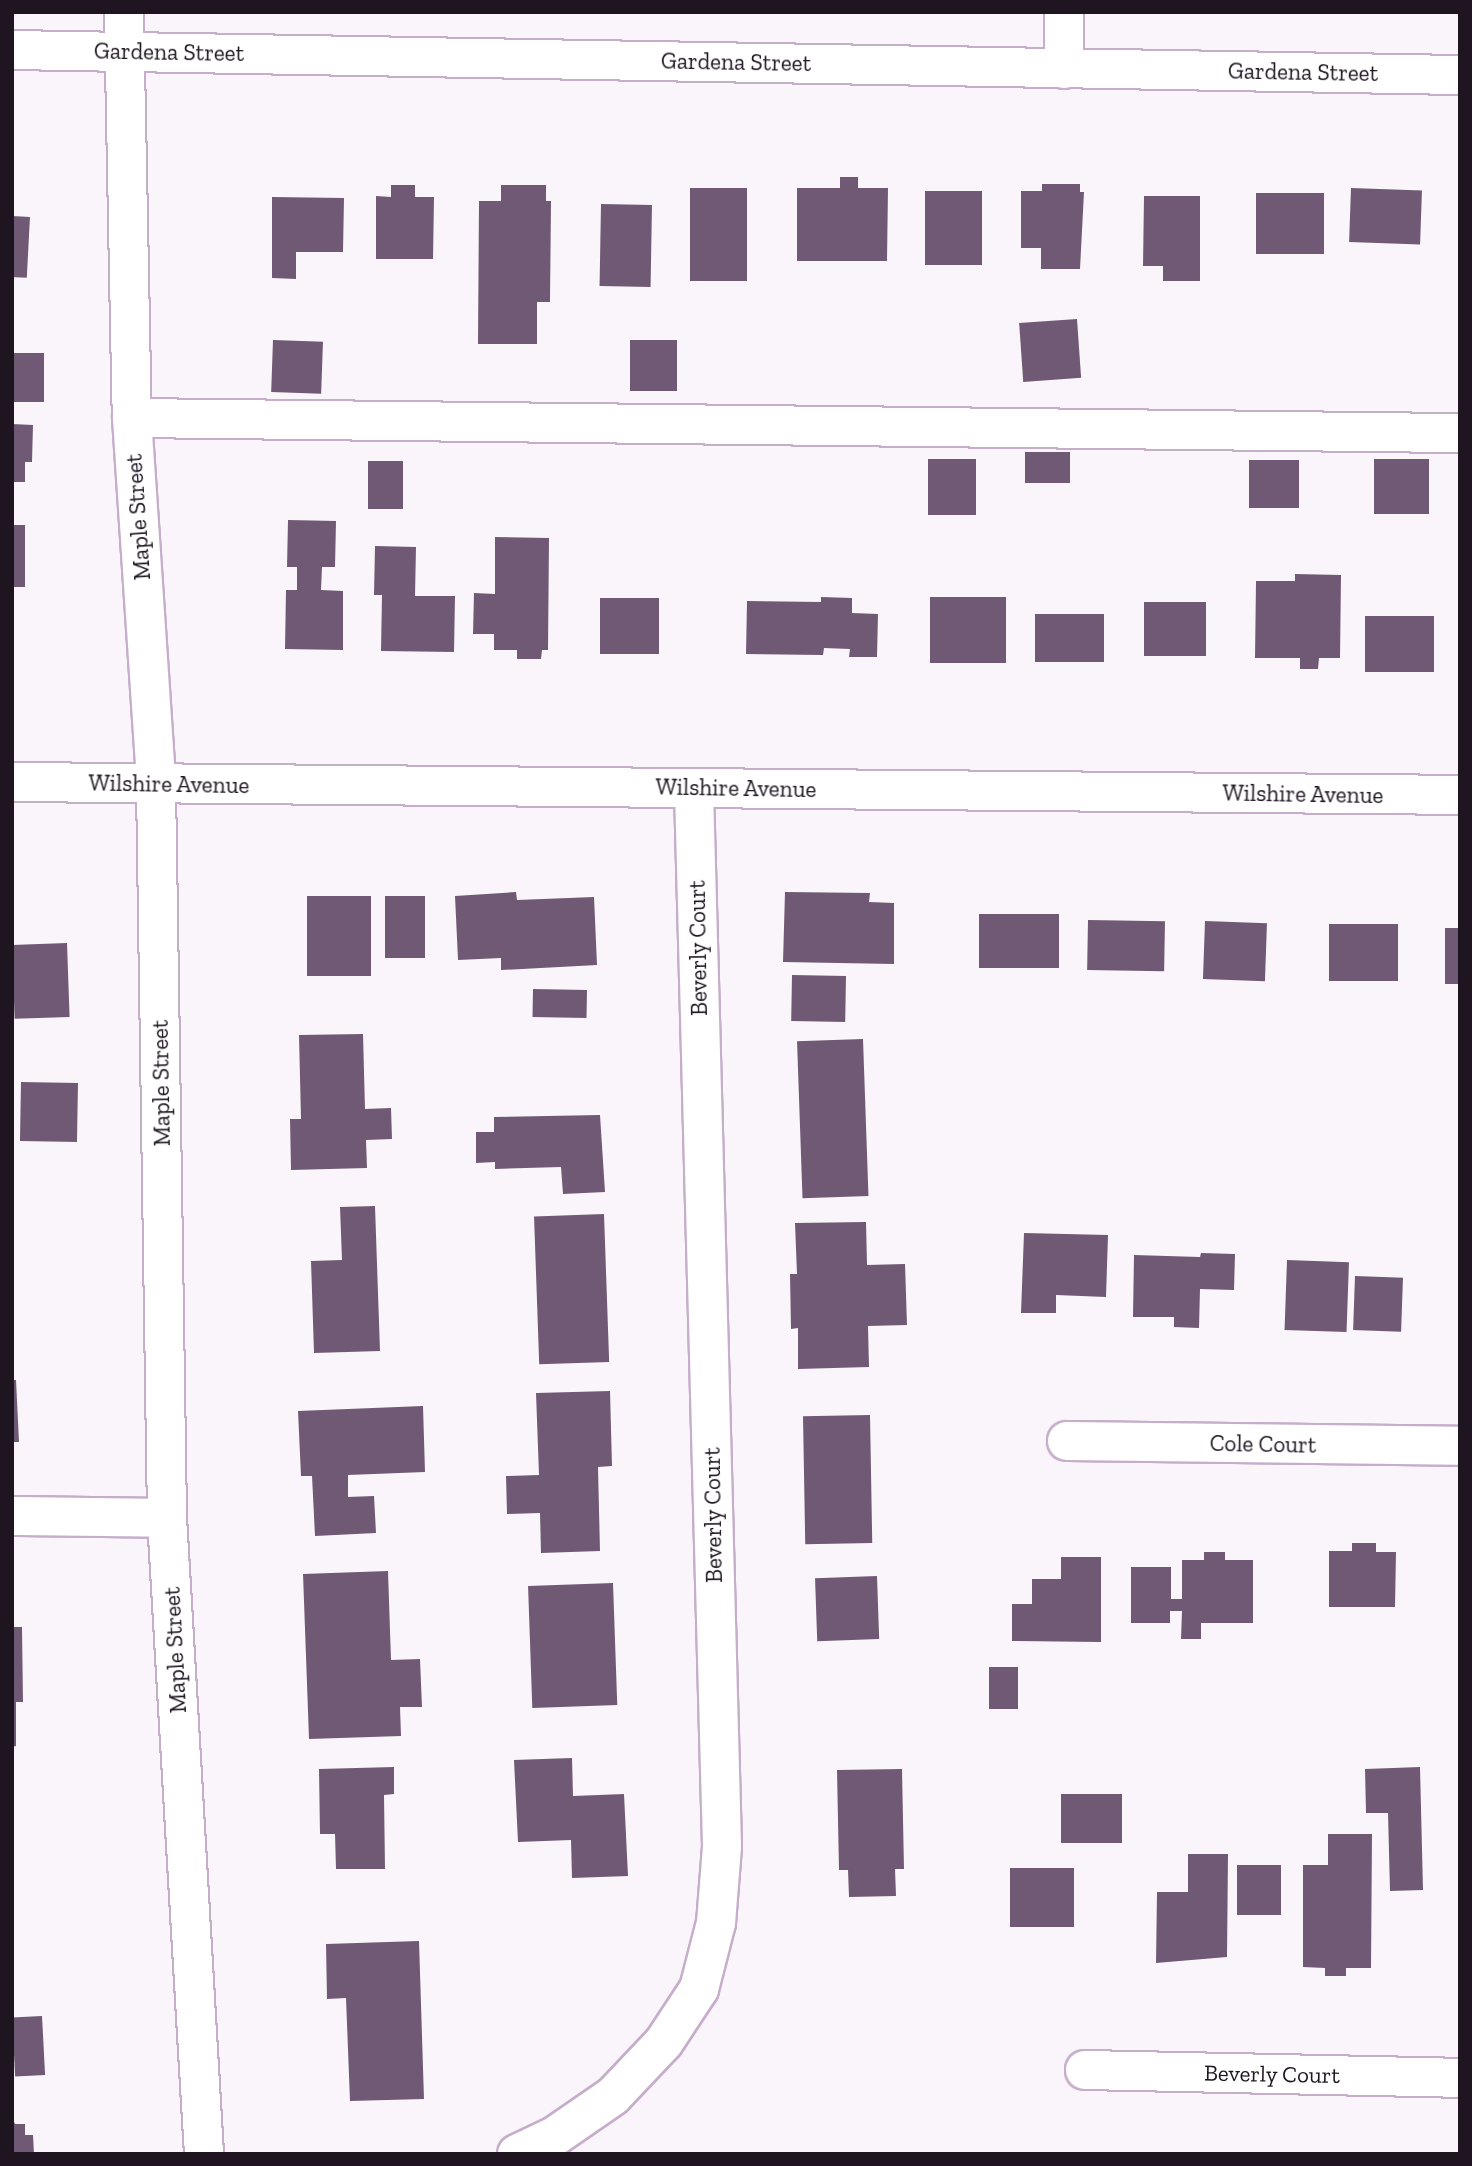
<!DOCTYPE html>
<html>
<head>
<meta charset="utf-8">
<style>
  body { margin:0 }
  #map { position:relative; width:1472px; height:2166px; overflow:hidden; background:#faf5fb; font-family:"Zilla Slab",serif }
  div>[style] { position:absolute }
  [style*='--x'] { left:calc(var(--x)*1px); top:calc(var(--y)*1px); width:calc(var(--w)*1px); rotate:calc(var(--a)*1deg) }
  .building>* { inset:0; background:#705974; transform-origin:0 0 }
  .roads { filter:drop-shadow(2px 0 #c6aecb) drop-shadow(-2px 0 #c6aecb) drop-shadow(0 2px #c6aecb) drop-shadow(0 -2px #c6aecb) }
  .minor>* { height:38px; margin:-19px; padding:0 19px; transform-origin:19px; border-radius:19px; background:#fff }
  span { translate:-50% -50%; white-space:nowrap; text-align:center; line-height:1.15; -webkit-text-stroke:7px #fff; paint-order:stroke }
  .street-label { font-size:23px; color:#1e1520 }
  .frame { position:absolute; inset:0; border:14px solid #1e1520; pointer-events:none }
</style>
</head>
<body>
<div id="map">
  <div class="building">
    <i style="clip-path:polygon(840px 177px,858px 177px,858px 188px,888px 188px,887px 261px,797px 261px,797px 188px,840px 188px)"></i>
    <i style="clip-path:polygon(1042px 184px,1080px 184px,1080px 192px,1084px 192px,1080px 269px,1041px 269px,1041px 248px,1021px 248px,1021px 191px,1042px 191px)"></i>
    <i style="clip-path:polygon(391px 185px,415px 185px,415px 197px,434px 197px,433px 259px,376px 259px,376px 196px,391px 197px)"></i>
    <i style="clip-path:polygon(501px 185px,546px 185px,546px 201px,551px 201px,550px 302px,537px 302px,537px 344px,478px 344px,479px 201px,501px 201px)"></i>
    <i style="left:690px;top:188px;width:57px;height:93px"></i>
    <i style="left:1351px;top:188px;width:71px;height:54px;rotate:2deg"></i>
    <i style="left:925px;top:191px;width:57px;height:74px"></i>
    <i style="left:1256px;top:193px;width:68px;height:61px"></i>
    <i style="clip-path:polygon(1144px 196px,1200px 196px,1200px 281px,1163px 281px,1163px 266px,1143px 266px)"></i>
    <i style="clip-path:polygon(272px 197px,344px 198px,343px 252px,296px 252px,296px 279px,272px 278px)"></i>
    <i style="left:601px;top:204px;width:51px;height:82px;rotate:1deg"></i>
    <i style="left:12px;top:216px;width:18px;height:61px;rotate:3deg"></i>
    <i style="left:1077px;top:319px;width:59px;height:58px;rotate:86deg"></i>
    <i style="left:273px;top:340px;width:50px;height:52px;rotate:2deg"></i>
    <i style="left:630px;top:340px;width:47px;height:51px"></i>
    <i style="left:44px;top:353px;width:49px;height:32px;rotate:90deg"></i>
    <i style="clip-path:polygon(12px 424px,33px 425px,32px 462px,25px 462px,25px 482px,12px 482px)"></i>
    <i style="left:1025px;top:452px;width:45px;height:31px"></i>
    <i style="left:928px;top:459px;width:48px;height:56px"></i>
    <i style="left:1374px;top:459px;width:55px;height:55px"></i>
    <i style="left:1249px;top:460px;width:50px;height:48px"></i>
    <i style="left:368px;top:461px;width:35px;height:48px"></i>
    <i style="clip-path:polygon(288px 520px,336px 521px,335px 567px,322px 567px,321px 590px,343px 591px,343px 650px,285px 649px,286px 590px,297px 590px,297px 567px,287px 567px)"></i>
    <i style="left:12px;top:525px;width:13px;height:62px"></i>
    <i style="clip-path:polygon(495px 537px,549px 538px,548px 650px,542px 650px,541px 659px,517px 659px,517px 650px,494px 650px,494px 634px,473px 634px,474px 593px,495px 594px)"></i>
    <i style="clip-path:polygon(375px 546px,416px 547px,415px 596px,455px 596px,454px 652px,381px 651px,382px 595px,374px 595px)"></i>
    <i style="clip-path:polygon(1295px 574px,1341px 575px,1340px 658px,1319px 658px,1318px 669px,1300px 669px,1300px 658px,1255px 658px,1256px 581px,1295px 581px)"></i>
    <i style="clip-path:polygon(821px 597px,852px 598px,852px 613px,878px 614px,877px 657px,849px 657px,850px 649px,824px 648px,823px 655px,746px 654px,747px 601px,821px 602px)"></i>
    <i style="left:930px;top:597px;width:76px;height:66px"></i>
    <i style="left:600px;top:598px;width:59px;height:56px"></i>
    <i style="left:1144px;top:602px;width:62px;height:54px"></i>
    <i style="left:1035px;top:614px;width:69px;height:48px"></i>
    <i style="left:1365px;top:616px;width:69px;height:56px"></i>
    <i style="clip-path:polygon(516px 892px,517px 900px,594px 897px,597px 965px,501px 970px,501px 958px,458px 960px,455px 896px)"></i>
    <i style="clip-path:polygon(785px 892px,870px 893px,869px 902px,894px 903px,894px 964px,783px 962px)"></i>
    <i style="left:307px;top:896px;width:64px;height:80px"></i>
    <i style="left:385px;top:896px;width:40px;height:62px"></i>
    <i style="left:979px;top:914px;width:80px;height:54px"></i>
    <i style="left:1088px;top:920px;width:77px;height:50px;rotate:1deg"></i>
    <i style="left:1205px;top:921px;width:62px;height:58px;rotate:2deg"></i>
    <i style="left:1329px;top:924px;width:69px;height:57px"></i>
    <i style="left:1445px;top:928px;width:15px;height:56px"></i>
    <i style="left:67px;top:943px;width:74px;height:55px;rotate:88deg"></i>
    <i style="left:792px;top:975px;width:54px;height:46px;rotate:1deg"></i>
    <i style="left:533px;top:989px;width:54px;height:28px;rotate:1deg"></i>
    <i style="clip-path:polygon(363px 1034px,365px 1109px,391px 1108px,392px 1139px,366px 1140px,367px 1168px,291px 1170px,290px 1119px,301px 1119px,299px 1035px)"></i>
    <i style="left:863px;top:1039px;width:157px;height:66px;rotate:88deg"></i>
    <i style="left:21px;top:1082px;width:57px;height:59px;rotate:1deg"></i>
    <i style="clip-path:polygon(600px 1115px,605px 1192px,563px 1194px,561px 1167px,495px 1169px,495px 1162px,476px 1163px,476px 1132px,494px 1132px,494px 1117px)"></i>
    <i style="clip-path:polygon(375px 1206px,380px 1351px,314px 1353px,311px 1261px,342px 1260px,340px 1207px)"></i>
    <i style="left:604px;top:1214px;width:148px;height:70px;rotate:88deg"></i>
    <i style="clip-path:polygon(866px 1222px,867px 1265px,905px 1264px,907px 1325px,868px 1326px,869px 1367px,798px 1369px,798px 1328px,791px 1329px,790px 1274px,797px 1274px,795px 1223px)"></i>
    <i style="clip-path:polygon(1024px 1233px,1108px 1235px,1106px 1297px,1056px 1295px,1056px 1313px,1021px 1313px)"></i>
    <i style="clip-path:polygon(1201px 1253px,1235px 1254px,1234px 1290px,1200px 1289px,1199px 1328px,1174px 1327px,1174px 1317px,1133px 1317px,1134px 1255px,1200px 1257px)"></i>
    <i style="left:1287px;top:1260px;width:62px;height:70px;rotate:2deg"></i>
    <i style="left:1355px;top:1276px;width:48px;height:54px;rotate:2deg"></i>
    <i style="clip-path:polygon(12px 1380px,16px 1380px,19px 1442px,12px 1442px)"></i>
    <i style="clip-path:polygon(610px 1391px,612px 1466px,598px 1467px,600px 1551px,541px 1553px,540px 1513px,507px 1514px,506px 1476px,539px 1475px,536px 1393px)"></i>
    <i style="clip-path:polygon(423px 1406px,425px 1472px,348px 1475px,348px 1497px,374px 1496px,376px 1533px,315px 1536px,312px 1476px,301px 1476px,298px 1411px)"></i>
    <i style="left:870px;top:1415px;width:128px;height:67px;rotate:89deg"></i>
    <i style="clip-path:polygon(1352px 1543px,1376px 1543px,1376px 1552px,1396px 1552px,1395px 1607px,1329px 1607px,1329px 1551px,1352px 1551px)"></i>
    <i style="clip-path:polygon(1204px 1552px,1225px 1552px,1225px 1560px,1253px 1560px,1253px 1623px,1201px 1623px,1201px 1639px,1181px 1639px,1182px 1611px,1170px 1611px,1170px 1623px,1131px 1623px,1131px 1567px,1171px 1567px,1171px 1599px,1182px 1599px,1182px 1560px,1204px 1560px)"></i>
    <i style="clip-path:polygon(1061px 1557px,1101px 1557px,1101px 1642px,1012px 1641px,1012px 1604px,1032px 1604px,1032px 1579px,1061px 1579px)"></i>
    <i style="clip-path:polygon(388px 1571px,391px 1660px,420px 1659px,422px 1707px,400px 1707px,401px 1736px,309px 1739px,303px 1574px)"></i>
    <i style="left:877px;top:1576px;width:63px;height:62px;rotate:88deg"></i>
    <i style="left:613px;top:1583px;width:122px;height:85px;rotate:88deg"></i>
    <i style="clip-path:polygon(12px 1627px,22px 1627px,23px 1702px,16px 1702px,16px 1746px,12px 1747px)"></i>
    <i style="left:989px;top:1667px;width:29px;height:42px"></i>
    <i style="clip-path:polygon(572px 1758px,573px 1796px,624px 1794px,628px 1876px,572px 1878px,571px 1840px,518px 1842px,514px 1760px)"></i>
    <i style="clip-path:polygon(394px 1767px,394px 1794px,384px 1795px,385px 1869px,336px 1869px,335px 1834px,320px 1834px,319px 1769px)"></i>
    <i style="clip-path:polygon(1420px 1767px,1423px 1890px,1390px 1891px,1388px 1813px,1366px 1813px,1365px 1769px)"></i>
    <i style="clip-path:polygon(902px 1769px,904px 1869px,895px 1869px,896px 1896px,849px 1897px,848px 1870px,839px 1870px,837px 1770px)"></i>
    <i style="left:1061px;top:1794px;width:61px;height:49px"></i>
    <i style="clip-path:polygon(1328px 1834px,1372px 1834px,1371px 1968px,1346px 1968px,1346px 1976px,1325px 1976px,1325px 1968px,1303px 1967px,1303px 1865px,1328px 1865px)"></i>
    <i style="clip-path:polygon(1188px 1854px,1228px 1854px,1227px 1957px,1156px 1963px,1157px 1892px,1188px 1892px)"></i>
    <i style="left:1237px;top:1865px;width:44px;height:50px"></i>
    <i style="left:1010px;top:1868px;width:64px;height:59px"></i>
    <i style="clip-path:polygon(419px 1941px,424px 2099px,350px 2101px,346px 1998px,327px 1999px,326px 1944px)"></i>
    <i style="left:42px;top:2016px;width:59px;height:30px;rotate:87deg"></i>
    <i style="clip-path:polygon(12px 2118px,15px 2124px,25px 2124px,25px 2135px,33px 2135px,34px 2154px,12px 2154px)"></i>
  </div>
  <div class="roads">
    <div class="minor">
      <i style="--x:124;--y:12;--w:406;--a:88.9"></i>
      <i style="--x:132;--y:418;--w:367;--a:86.2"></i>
      <i style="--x:156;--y:784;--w:734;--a:89.14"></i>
      <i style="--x:167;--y:1518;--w:637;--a:86.67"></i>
      <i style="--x:12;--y:50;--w:1448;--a:0.99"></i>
      <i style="--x:1064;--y:69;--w:57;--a:-90"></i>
      <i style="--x:132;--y:418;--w:1328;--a:0.65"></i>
      <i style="--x:12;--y:782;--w:1448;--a:0.51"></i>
      <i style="--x:1067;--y:1441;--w:393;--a:0.7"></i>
      <i style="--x:12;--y:1516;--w:155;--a:0.7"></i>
      <i style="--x:1085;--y:2070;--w:375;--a:1.2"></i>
      <i style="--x:517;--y:2154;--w:42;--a:-25.3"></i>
      <i style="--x:555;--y:2136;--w:70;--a:-34.6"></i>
      <i style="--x:613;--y:2096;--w:74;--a:-46.6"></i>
      <i style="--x:664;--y:2042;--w:64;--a:-56.6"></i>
      <i style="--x:699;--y:1989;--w:68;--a:-75.6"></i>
      <i style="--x:716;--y:1923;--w:77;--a:-85.5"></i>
      <i style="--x:722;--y:1846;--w:1058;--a:-91.52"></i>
    </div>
  </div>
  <div class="street-label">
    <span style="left:169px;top:52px;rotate:1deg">Gardena Street</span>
    <span style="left:736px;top:62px;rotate:1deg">Gardena Street</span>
    <span style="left:1303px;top:72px;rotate:1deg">Gardena Street</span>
    <span style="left:138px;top:517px;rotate:-94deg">Maple Street</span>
    <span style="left:169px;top:784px;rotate:1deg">Wilshire Avenue</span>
    <span style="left:736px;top:788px;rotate:1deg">Wilshire Avenue</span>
    <span style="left:1303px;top:794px;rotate:1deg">Wilshire Avenue</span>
    <span style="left:698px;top:948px;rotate:-91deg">Beverly Court</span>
    <span style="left:161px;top:1083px;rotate:-91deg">Maple Street</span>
    <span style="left:1263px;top:1444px;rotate:1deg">Cole Court</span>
    <span style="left:713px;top:1515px;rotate:-91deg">Beverly Court</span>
    <span style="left:175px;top:1650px;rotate:-93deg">Maple Street</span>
    <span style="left:1272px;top:2074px;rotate:1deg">Beverly Court</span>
  </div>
  <div class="frame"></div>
</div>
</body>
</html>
